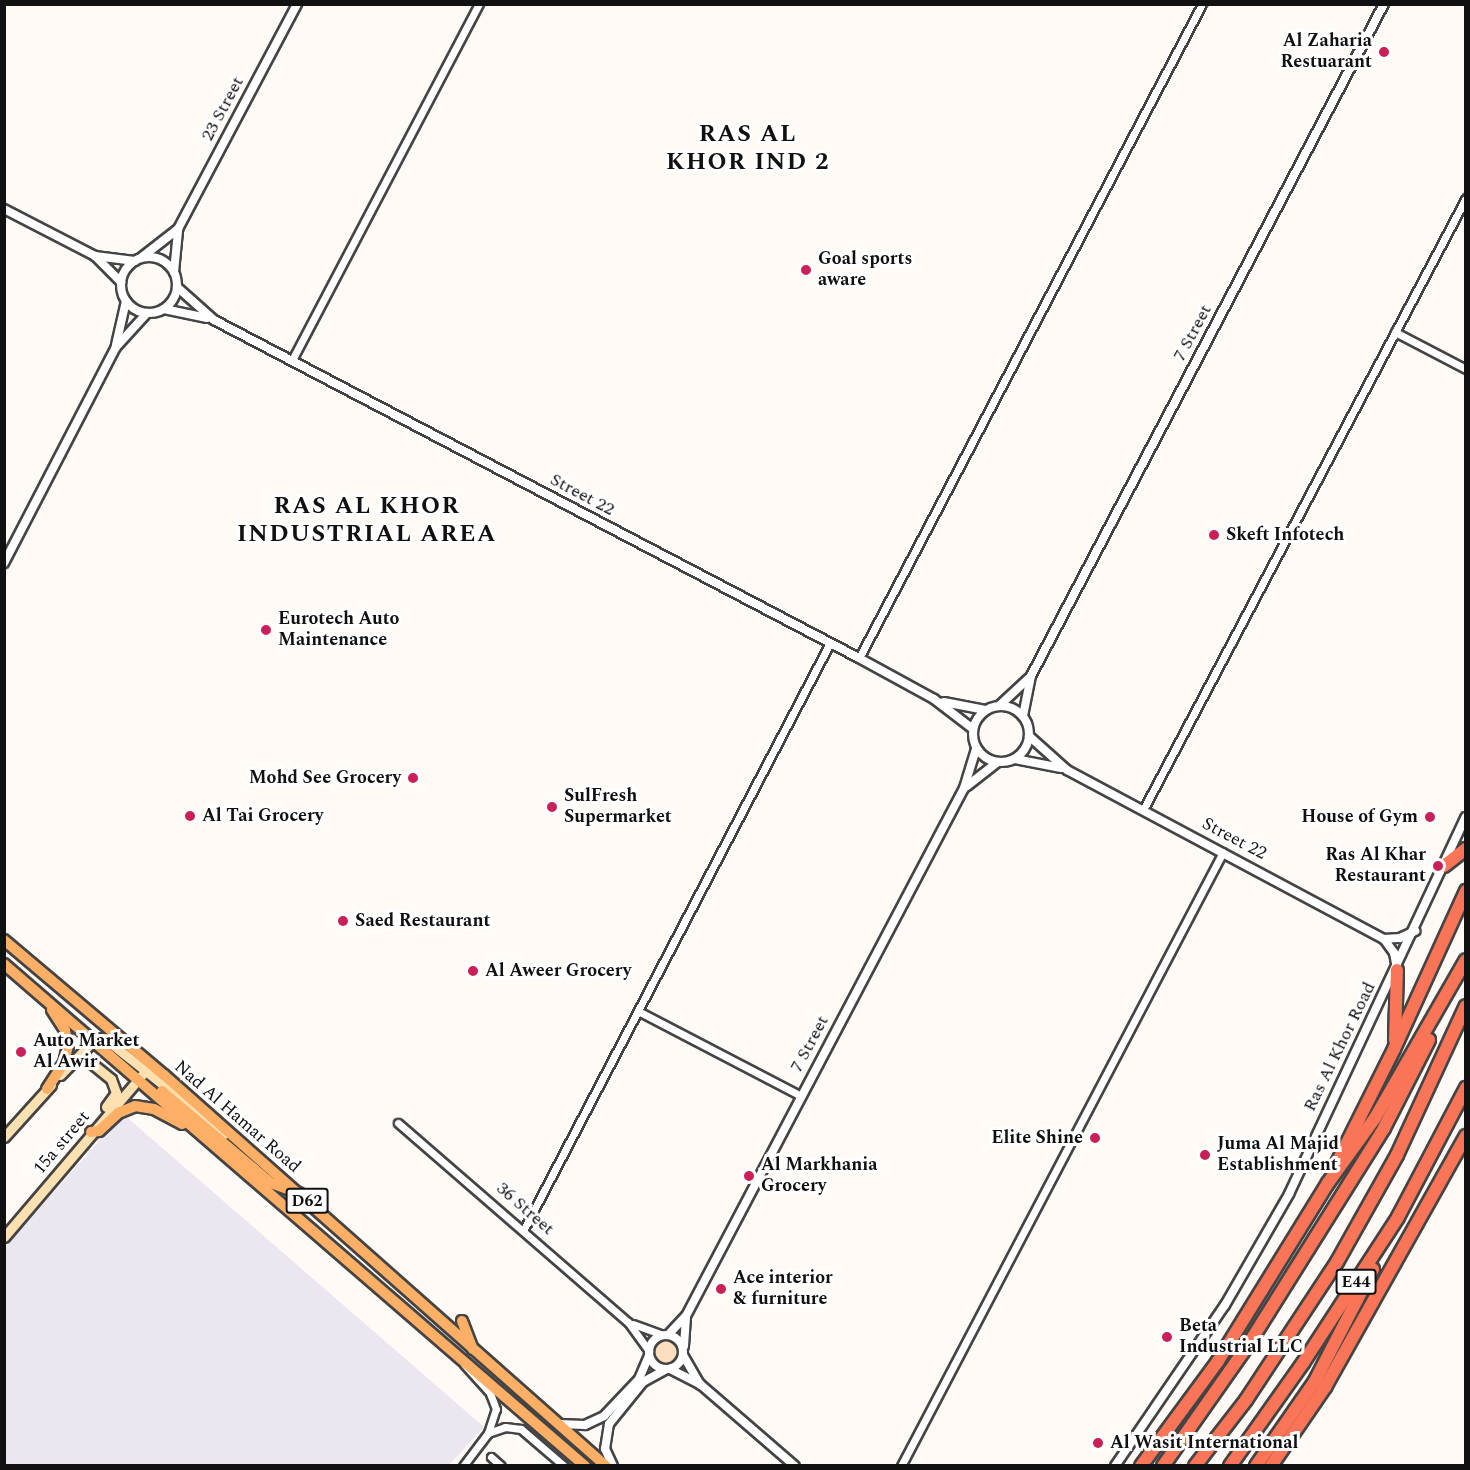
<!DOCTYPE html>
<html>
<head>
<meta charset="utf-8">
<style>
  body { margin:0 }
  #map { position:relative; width:1470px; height:1470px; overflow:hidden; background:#fffaf5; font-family:Spectral,serif }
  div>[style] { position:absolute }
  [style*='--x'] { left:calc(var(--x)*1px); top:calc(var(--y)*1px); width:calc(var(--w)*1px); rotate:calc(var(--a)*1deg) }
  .industrial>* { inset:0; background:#ebe6ef }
  .sand>* { inset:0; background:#fddebf }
  .round { border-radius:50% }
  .roads { filter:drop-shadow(2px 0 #444) drop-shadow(-2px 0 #444) drop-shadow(0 2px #444) drop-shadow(0 -2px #444) }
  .minor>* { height:7px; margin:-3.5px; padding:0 3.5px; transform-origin:3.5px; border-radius:3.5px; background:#fff }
  .tertiary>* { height:8px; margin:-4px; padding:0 4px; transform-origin:4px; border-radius:4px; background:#fff }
  .tertiary>.ring { margin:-4px; padding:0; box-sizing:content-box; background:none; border:8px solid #fff; border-radius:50% }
  .secondary>* { height:9px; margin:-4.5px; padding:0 4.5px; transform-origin:4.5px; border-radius:4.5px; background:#ffe0b0 }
  .primary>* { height:10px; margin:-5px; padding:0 5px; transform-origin:5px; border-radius:5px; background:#feaf66 }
  .motorway>* { height:12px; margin:-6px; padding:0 6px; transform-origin:6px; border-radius:6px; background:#fa7557 }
  .dots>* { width:16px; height:16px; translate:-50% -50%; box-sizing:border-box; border:3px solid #fff; border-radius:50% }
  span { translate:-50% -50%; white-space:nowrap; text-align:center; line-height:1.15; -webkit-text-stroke:6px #fff; paint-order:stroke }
  .shield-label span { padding:2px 4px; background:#fff; border:2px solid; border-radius:4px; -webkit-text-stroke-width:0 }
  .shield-label { font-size:16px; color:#111; font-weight:700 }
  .poi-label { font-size:18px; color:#111; font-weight:700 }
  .right { translate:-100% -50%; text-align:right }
  .left { translate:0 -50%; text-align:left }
  .street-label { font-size:18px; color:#111 }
  .district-label { font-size:24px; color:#111; font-weight:700; letter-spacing:1.5px }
  .frame { position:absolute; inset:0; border:6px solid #111; pointer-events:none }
</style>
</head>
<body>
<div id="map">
  <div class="industrial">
    <i style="clip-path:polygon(123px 1114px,484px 1427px,449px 1465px,5px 1466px,5px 1247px)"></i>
  </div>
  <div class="sand">
    <i class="round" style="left:653px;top:1341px;width:24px;height:24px"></i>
  </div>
  <div class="roads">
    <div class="minor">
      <i style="--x:1395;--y:332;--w:80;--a:27.5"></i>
      <i style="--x:292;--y:360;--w:402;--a:-62.3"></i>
      <i style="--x:859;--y:658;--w:738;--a:-62.32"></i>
      <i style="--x:1143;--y:810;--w:692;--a:-62.18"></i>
      <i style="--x:638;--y:1011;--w:184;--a:27.5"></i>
      <i style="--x:398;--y:1123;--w:304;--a:40.9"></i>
      <i style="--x:628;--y:1322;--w:36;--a:54"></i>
      <i style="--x:524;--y:1229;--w:661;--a:-62.43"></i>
      <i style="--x:633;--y:1324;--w:32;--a:20"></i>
      <i style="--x:488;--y:1433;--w:18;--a:-19"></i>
      <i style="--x:505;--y:1427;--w:16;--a:7"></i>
      <i style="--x:521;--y:1429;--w:57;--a:40.7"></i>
      <i style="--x:491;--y:1457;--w:13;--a:42"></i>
      <i style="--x:463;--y:1466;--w:41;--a:-52.9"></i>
      <i style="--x:488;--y:1433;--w:25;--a:-72"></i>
      <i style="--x:496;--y:1409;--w:17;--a:-111"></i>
      <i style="--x:490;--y:1393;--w:38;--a:-132"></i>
      <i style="--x:901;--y:1466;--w:693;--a:-62.33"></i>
    </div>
    <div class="tertiary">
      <i style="--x:4;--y:209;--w:102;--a:27.3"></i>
      <i style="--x:95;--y:256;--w:37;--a:45"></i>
      <i style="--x:95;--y:256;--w:40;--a:7.1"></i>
      <i style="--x:142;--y:257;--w:46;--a:-37.9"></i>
      <i style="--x:178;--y:229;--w:255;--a:-62.1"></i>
      <i class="ring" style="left:121px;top:257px;width:48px;height:48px"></i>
      <i style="--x:174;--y:272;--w:41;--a:-84.4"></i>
      <i style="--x:177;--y:287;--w:50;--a:41.7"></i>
      <i style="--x:214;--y:320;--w:728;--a:27.66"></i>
      <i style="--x:859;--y:658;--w:85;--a:28.7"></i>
      <i style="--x:934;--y:699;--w:49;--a:37.6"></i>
      <i style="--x:164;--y:309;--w:44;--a:11.8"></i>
      <i style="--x:116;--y:345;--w:45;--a:-77.2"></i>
      <i style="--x:4;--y:563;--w:243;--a:-62.6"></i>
      <i style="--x:116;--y:347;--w:46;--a:-47.6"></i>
      <i style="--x:944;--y:702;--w:42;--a:11"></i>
      <i style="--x:1000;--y:705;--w:38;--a:-43"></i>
      <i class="ring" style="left:973px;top:706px;width:48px;height:48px"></i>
      <i style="--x:1023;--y:716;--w:41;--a:-78.7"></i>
      <i style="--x:1031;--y:676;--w:759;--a:-62.29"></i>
      <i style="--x:1029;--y:736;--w:51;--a:41.8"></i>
      <i style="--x:1067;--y:770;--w:359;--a:28.1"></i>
      <i style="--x:1384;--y:939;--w:17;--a:54"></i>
      <i style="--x:1394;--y:953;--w:15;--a:79"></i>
      <i style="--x:1015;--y:759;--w:47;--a:11.1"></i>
      <i style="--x:967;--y:786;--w:39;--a:-38"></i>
      <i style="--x:1384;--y:939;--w:16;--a:-4"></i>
      <i style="--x:1400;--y:938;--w:17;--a:-25"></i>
      <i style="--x:668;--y:1335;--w:26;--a:-47"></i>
      <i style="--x:686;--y:1316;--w:597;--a:-62.23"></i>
      <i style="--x:964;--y:788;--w:41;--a:-72.9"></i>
      <i class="ring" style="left:649px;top:1335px;width:26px;height:26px"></i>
      <i style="--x:684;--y:1346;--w:29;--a:-86"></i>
      <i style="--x:683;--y:1355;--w:34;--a:60"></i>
      <i style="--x:700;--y:1384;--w:125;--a:40.8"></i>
      <i style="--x:670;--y:1369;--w:34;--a:27"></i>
      <i style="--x:559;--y:1424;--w:26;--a:2"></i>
      <i style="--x:585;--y:1425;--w:21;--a:-25"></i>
      <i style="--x:604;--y:1416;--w:51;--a:-46.6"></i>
      <i style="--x:639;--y:1379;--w:25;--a:-67"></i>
      <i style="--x:613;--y:1466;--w:19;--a:-115"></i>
      <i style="--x:605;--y:1449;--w:25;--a:-81"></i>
      <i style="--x:609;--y:1424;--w:54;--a:-51"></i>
      <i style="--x:643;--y:1382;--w:26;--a:-29"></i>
      <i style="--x:1115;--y:1466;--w:195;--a:-55.7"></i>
      <i style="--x:1225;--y:1305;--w:128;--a:-60"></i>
      <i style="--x:1289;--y:1194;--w:416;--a:-64.9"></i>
    </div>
    <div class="secondary">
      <i style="--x:73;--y:1061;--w:17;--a:3"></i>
      <i style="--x:90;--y:1062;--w:27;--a:39"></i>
      <i style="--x:111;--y:1079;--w:15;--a:70"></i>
      <i style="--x:116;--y:1093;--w:17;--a:126"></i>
      <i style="--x:60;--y:1075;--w:50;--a:-45.8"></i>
      <i style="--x:95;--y:1039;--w:9;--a:-6"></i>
      <i style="--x:104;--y:1038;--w:154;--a:38.4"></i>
      <i style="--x:4;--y:1137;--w:70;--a:-47.9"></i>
      <i style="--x:4;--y:1237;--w:213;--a:-49.6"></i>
    </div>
    <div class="primary">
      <i style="--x:4;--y:940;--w:209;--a:40.2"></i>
      <i style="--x:164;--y:1075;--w:590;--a:41.5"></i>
      <i style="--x:4;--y:964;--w:768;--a:40.83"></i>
      <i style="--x:47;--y:1089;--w:31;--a:-57"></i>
      <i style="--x:64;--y:1063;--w:17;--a:-77"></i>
      <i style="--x:68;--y:1046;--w:16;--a:-101"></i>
      <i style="--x:65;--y:1030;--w:24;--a:-123"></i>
      <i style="--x:162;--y:1091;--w:143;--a:40.2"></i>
      <i style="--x:271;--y:1183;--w:30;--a:20"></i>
      <i style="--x:91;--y:1132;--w:8;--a:-7"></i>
      <i style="--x:99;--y:1131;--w:26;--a:-43"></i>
      <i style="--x:118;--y:1113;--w:18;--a:-22"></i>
      <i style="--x:135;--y:1106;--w:19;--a:9"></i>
      <i style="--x:154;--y:1109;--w:32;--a:28"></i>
      <i style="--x:462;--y:1321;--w:30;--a:69"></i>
    </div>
    <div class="motorway">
      <i style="--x:1444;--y:866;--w:28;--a:-38"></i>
      <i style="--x:1395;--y:1040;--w:70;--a:-88.4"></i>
      <i style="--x:1334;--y:1169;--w:134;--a:-63.4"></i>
      <i style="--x:1394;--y:1049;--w:174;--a:-65.5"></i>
      <i style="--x:1141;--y:1466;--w:130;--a:-53.7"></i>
      <i style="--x:1218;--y:1361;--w:209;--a:-58.3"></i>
      <i style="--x:1328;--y:1183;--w:80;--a:-54.1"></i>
      <i style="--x:1375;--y:1118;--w:182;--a:-60.1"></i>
      <i style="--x:1163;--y:1466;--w:148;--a:-54.9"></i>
      <i style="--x:1248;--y:1345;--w:256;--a:-57.9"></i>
      <i style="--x:1384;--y:1128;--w:99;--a:-62.9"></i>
      <i style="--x:1195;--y:1466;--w:83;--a:-52.3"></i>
      <i style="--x:1246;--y:1400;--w:165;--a:-56.6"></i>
      <i style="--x:1337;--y:1262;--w:123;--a:-60.7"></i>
      <i style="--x:1397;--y:1155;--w:164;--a:-65.2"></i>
      <i style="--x:1230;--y:1466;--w:126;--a:-54.7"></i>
      <i style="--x:1303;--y:1363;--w:174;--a:-56.9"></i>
      <i style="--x:1398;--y:1217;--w:146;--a:-62.2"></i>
      <i style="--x:1256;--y:1466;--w:103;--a:-55.2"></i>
      <i style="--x:1315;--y:1381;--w:126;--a:-62.6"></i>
      <i style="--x:1271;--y:1466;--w:96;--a:-55.6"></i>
      <i style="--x:1325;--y:1387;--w:288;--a:-60.7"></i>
    </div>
  </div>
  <div class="dots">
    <i style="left:1384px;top:52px;background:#c92057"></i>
    <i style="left:806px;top:270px;background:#c92057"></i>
    <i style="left:1214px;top:535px;background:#c92057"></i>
    <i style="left:266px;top:630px;background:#c92057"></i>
    <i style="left:413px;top:778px;background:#c92057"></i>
    <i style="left:552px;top:807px;background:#c92057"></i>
    <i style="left:190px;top:816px;background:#c92057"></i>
    <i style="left:1430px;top:817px;background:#c92057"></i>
    <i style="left:1438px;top:866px;background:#c92057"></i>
    <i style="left:343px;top:921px;background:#c92057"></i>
    <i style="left:473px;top:971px;background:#c92057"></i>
    <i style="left:21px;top:1052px;background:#c92057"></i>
    <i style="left:1095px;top:1138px;background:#c92057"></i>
    <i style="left:1205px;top:1155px;background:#c92057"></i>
    <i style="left:749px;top:1176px;background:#c92057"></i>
    <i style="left:721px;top:1289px;background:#c92057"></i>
    <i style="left:1167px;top:1337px;background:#c92057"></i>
    <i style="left:1098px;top:1443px;background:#c92057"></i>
  </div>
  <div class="shield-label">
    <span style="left:307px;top:1201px">D62</span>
    <span style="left:1356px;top:1282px">E44</span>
  </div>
  <div class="poi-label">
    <span class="right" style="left:1372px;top:52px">Al Zaharia<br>Restuarant</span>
    <span class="left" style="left:818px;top:270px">Goal sports<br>aware</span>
    <span class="left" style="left:1226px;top:535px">Skeft Infotech</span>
    <span class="left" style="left:278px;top:630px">Eurotech Auto<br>Maintenance</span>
    <span class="right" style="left:401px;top:778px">Mohd See Grocery</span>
    <span class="left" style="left:564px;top:807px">SulFresh<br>Supermarket</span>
    <span class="left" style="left:202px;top:816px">Al Tai Grocery</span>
    <span class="right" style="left:1418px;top:817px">House of Gym</span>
    <span class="right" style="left:1426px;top:866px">Ras Al Khar<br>Restaurant</span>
    <span class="left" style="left:355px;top:921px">Saed Restaurant</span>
    <span class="left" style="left:485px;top:971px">Al Aweer Grocery</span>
    <span class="left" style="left:33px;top:1052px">Auto Market<br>Al Awir</span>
    <span class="right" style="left:1083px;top:1138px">Elite Shine</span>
    <span class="left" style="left:1217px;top:1155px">Juma Al Majid<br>Establishment</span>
    <span class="left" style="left:761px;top:1176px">Al Markhania<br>Grocery</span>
    <span class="left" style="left:733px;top:1289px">Ace interior<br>&amp; furniture</span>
    <span class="left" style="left:1179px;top:1337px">Beta<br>Industrial LLC</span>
    <span class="left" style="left:1110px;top:1443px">Al Wasit International</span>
  </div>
  <div class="street-label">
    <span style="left:223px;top:109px;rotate:-62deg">23 Street</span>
    <span style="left:1193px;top:333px;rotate:-62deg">7 Street</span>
    <span style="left:582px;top:495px;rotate:28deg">Street 22</span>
    <span style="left:1234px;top:839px;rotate:28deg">Street 22</span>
    <span style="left:810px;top:1044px;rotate:-62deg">7 Street</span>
    <span style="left:1340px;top:1047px;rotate:-64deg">Ras Al Khor Road</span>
    <span style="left:237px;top:1117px;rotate:41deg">Nad Al Hamar Road</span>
    <span style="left:62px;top:1143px;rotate:-50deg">15a street</span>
    <span style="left:525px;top:1209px;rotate:41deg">36 Street</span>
  </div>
  <div class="district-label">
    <span style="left:748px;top:149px">RAS AL<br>KHOR IND 2</span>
    <span style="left:367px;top:521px">RAS AL KHOR<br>INDUSTRIAL AREA</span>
  </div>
  <div class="frame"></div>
</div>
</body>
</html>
